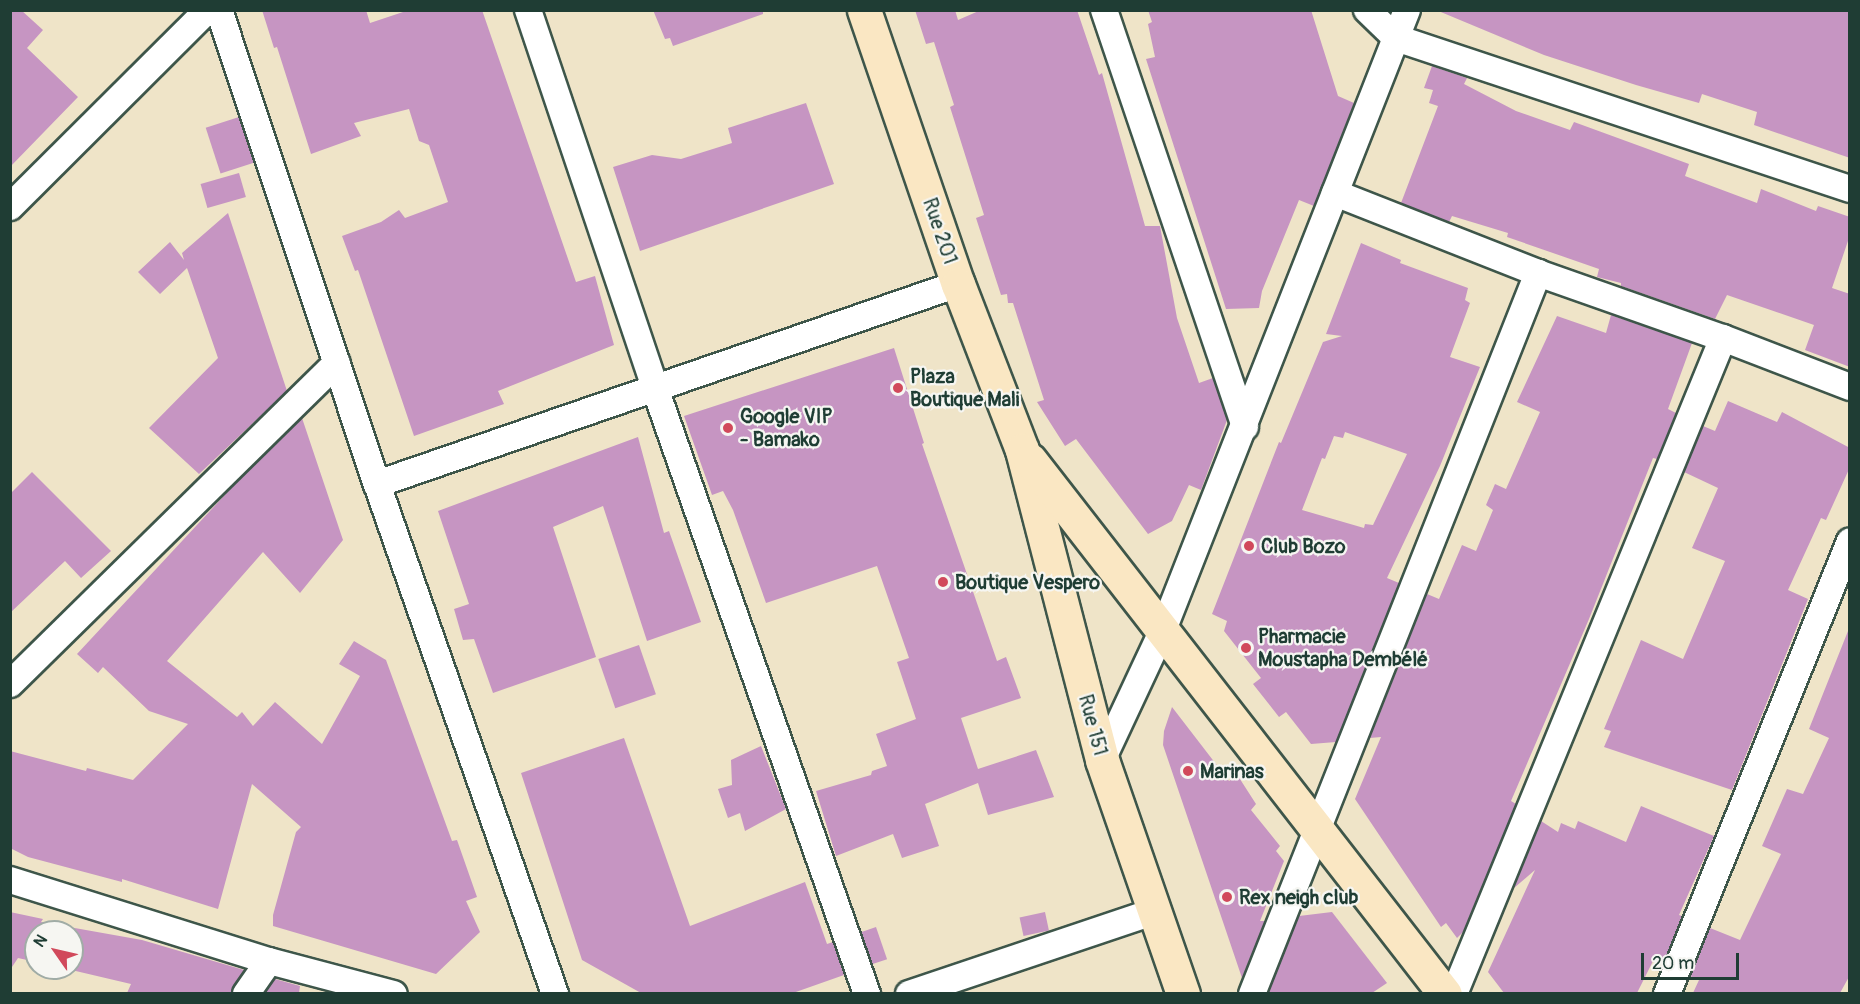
<!DOCTYPE html>
<html>
<head>
<meta charset="utf-8">
<style>
  body { margin:0 }
  #map { position:relative; width:1860px; height:1004px; overflow:hidden; background:#efe4c8; font-family:Pangolin,sans-serif }
  div>[style] { position:absolute }
  [style*='--x'] { left:calc(var(--x)*1px); top:calc(var(--y)*1px); width:calc(var(--w)*1px); rotate:calc(var(--a)*1deg) }
  .building>* { inset:0; background:#c695c2; transform-origin:0 0 }
  .roads { filter:drop-shadow(2px 0 #3e564a) drop-shadow(-2px 0 #3e564a) drop-shadow(0 2px #3e564a) drop-shadow(0 -2px #3e564a) }
  .minor>* { height:26px; margin:-13px; padding:0 13px; transform-origin:13px; border-radius:13px; background:#fff }
  .secondary>* { height:33px; margin:-16.5px; padding:0 16.5px; transform-origin:16.5px; border-radius:16.5px; background:#fae7c3 }
  .dots>* { width:16px; height:16px; translate:-50% -50%; box-sizing:border-box; border:3px solid #f6f6f2; border-radius:50% }
  span { translate:-50% -50%; white-space:nowrap; text-align:center; line-height:1.15; -webkit-text-stroke:4.5px #f6f6f2; paint-order:stroke }
  .street-label { font-size:20px; color:#1f3d34 }
  .poi-label { font-size:20px; color:#1f3d34; font-weight:700 }
  .left { translate:0 -50%; text-align:left }
  .frame { position:absolute; inset:0; border:12px solid #1f3d34; pointer-events:none }
  .north { position:absolute; left:24px; top:920px; width:60px; height:60px; box-sizing:border-box; background:#f6f6f2; border:2px solid #a0aca6; border-radius:50%; rotate:304deg; font-size:16px; font-weight:700; line-height:24px; text-align:center; color:#1f3d34 }
  .north::after { content:''; display:block; margin:auto; width:21px; height:27px; background:#d1495b; clip-path:polygon(50% 0,100% 100%,50% 72%,0 100%) }
  .scale { position:absolute; left:1641px; top:953px; width:98px; height:27px; box-sizing:border-box; border:3px solid #1f3d34; border-top:0; padding-left:8px; font-size:18px; line-height:21px; white-space:nowrap; color:#1f3d34; -webkit-text-stroke:4px #f6f6f2; paint-order:stroke }
</style>
</head>
<body>
<div id="map">
  <div class="building">
    <i style="clip-path:polygon(10px 10px,21px 10px,43px 30px,27px 48px,78px 97px,10px 167px)"></i>
    <i style="clip-path:polygon(262px 10px,366px 10px,370px 23px,409px 10px,482px 10px,576px 282px,595px 276px,614px 345px,498px 391px,504px 404px,414px 436px,358px 270px,355px 271px,342px 236px,381px 222px,399px 210px,405px 218px,448px 202px,429px 145px,419px 141px,409px 109px,354px 123px,361px 136px,311px 154px,277px 47px,274px 48px)"></i>
    <i style="clip-path:polygon(653px 10px,763px 10px,763px 14px,673px 46px,670px 38px,665px 39px)"></i>
    <i style="clip-path:polygon(915px 10px,955px 10px,958px 20px,981px 10px,1077px 10px,1099px 75px,1102px 73px,1145px 226px,1160px 226px,1177px 318px,1199px 383px,1213px 378px,1227px 420px,1201px 490px,1189px 485px,1172px 521px,1148px 534px,1076px 439px,1065px 446px,1037px 402px,1044px 400px,1013px 303px,1008px 303px,1007px 294px,1001px 295px,976px 218px,984px 215px,950px 107px,954px 105px,934px 42px,926px 44px)"></i>
    <i style="clip-path:polygon(1148px 10px,1311px 10px,1338px 96px,1354px 103px,1314px 206px,1299px 200px,1262px 291px,1259px 308px,1226px 309px,1146px 59px,1155px 57px,1148px 24px,1152px 22px)"></i>
    <i style="clip-path:polygon(1436px 10px,1850px 10px,1850px 158px,1754px 125px,1757px 112px,1702px 94px,1699px 103px,1636px 85px,1544px 55px)"></i>
    <i style="clip-path:polygon(1432px 66px,1467px 78px,1464px 84px,1516px 111px,1570px 130px,1574px 122px,1689px 164px,1685px 176px,1757px 203px,1761px 189px,1816px 211px,1818px 206px,1850px 217px,1850px 235px,1832px 288px,1850px 294px,1850px 367px,1805px 350px,1814px 325px,1727px 295px,1715px 319px,1621px 286px,1621px 283px,1597px 277px,1599px 269px,1507px 237px,1508px 233px,1452px 216px,1449px 222px,1401px 203px,1438px 106px,1429px 103px,1433px 90px,1424px 88px)"></i>
    <i style="clip-path:polygon(806px 103px,834px 184px,640px 251px,613px 167px,652px 155px,681px 159px,732px 143px,728px 128px)"></i>
    <i style="left:239px;top:117px;width:48px;height:35px;rotate:72deg"></i>
    <i style="left:239px;top:173px;width:25px;height:40px;rotate:74deg"></i>
    <i style="clip-path:polygon(228px 213px,287px 391px,199px 474px,149px 428px,218px 358px,187px 268px,160px 294px,138px 272px,170px 242px,184px 260px,182px 253px)"></i>
    <i style="clip-path:polygon(evenodd,1361px 243px,1401px 260px,1400px 263px,1468px 288px,1465px 300px,1470px 303px,1450px 357px,1480px 367px,1440px 466px,1387px 578px,1399px 583px,1336px 742px,1311px 744px,1286px 712px,1279px 717px,1253px 684px,1261px 678px,1224px 631px,1227px 621px,1212px 614px,1279px 442px,1281px 443px,1323px 342px,1342px 336px,1326px 334px,1361px 243px,1345px 432px,1407px 454px,1373px 525px,1365px 524px,1364px 528px,1302px 510px,1322px 458px,1325px 459px,1334px 436px,1343px 438px,1345px 432px)"></i>
    <i style="clip-path:polygon(1611px 315px,1692px 343px,1668px 409px,1676px 413px,1657px 459px,1653px 458px,1589px 619px,1511px 801px,1516px 804px,1463px 932px,1457px 938px,1446px 923px,1441px 927px,1355px 799px,1381px 737px,1370px 738px,1427px 594px,1439px 599px,1462px 545px,1476px 551px,1493px 510px,1486px 505px,1495px 484px,1506px 489px,1540px 412px,1517px 402px,1557px 316px,1606px 333px)"></i>
    <i style="clip-path:polygon(894px 348px,924px 443px,922px 444px,997px 661px,1006px 657px,1021px 698px,961px 718px,978px 769px,1036px 750px,1054px 797px,988px 815px,978px 783px,925px 804px,939px 846px,902px 858px,893px 834px,836px 856px,816px 791px,871px 775px,872px 771px,887px 766px,876px 734px,916px 719px,897px 662px,909px 658px,877px 566px,766px 603px,733px 510px,723px 491px,712px 495px,684px 416px)"></i>
    <i style="clip-path:polygon(1728px 401px,1777px 422px,1782px 412px,1850px 448px,1850px 467px,1826px 520px,1821px 518px,1788px 590px,1808px 599px,1732px 790px,1604px 747px,1611px 731px,1604px 729px,1641px 640px,1683px 659px,1725px 561px,1692px 548px,1718px 488px,1684px 472px,1703px 426px,1715px 431px)"></i>
    <i style="clip-path:polygon(302px 418px,343px 540px,300px 593px,263px 552px,167px 661px,237px 717px,242px 712px,253px 726px,275px 702px,322px 744px,360px 676px,339px 664px,354px 641px,386px 660px,452px 841px,457px 840px,477px 897px,466px 901px,480px 932px,436px 974px,273px 926px,273px 915px,296px 832px,301px 827px,252px 784px,218px 909px,122px 879px,122px 882px,28px 857px,10px 848px,10px 751px,86px 771px,87px 768px,133px 780px,188px 724px,149px 711px,103px 667px,98px 673px,77px 654px,236px 483px)"></i>
    <i style="clip-path:polygon(638px 437px,664px 533px,669px 531px,701px 622px,647px 641px,603px 506px,553px 527px,596px 657px,493px 693px,474px 639px,463px 640px,454px 609px,469px 604px,438px 511px)"></i>
    <i style="clip-path:polygon(32px 472px,111px 551px,81px 578px,65px 561px,10px 613px,10px 494px)"></i>
    <i style="clip-path:polygon(1848px 631px,1850px 975px,1840px 993px,1693px 993px,1699px 980px,1690px 976px,1710px 928px,1740px 940px,1781px 854px,1762px 846px,1787px 789px,1803px 794px,1829px 738px,1809px 729px)"></i>
    <i style="left:639px;top:645px;width:52px;height:43px;rotate:71deg"></i>
    <i style="clip-path:polygon(1172px 707px,1229px 781px,1238px 776px,1256px 804px,1251px 810px,1280px 846px,1276px 851px,1284px 861px,1260px 921px,1265px 921px,1242px 978px,1163px 745px,1164px 731px)"></i>
    <i style="clip-path:polygon(624px 738px,690px 926px,805px 882px,827px 944px,833px 942px,844px 975px,793px 993px,641px 993px,582px 960px,521px 773px)"></i>
    <i style="clip-path:polygon(761px 746px,786px 809px,745px 831px,740px 813px,728px 818px,718px 789px,732px 785px,731px 760px)"></i>
    <i style="clip-path:polygon(1641px 806px,1714px 836px,1679px 915px,1682px 916px,1663px 964px,1654px 959px,1637px 993px,1504px 993px,1488px 972px,1535px 870px,1514px 888px,1541px 821px,1558px 832px,1561px 823px,1575px 829px,1578px 821px,1626px 842px)"></i>
    <i style="clip-path:polygon(10px 912px,43px 919px,41px 922px,142px 940px,244px 970px,231px 993px,127px 993px,131px 984px,63px 968px,72px 968px,72px 932px,36px 932px,36px 962px,18px 958px,10px 970px)"></i>
    <i style="left:1045px;top:912px;width:19px;height:26px;rotate:78deg"></i>
    <i style="clip-path:polygon(1332px 912px,1387px 983px,1372px 993px,1268px 993px,1299px 916px)"></i>
    <i style="left:876px;top:927px;width:34px;height:16px;rotate:71deg"></i>
    <i style="clip-path:polygon(275px 979px,300px 986px,299px 993px,265px 993px)"></i>
  </div>
  <div class="roads">
    <div class="minor">
      <i style="--x:219;--y:10;--w:500;--a:71.6"></i>
      <i style="--x:377;--y:484;--w:540;--a:70.76"></i>
      <i style="--x:528;--y:10;--w:399;--a:71.4"></i>
      <i style="--x:655;--y:388;--w:642;--a:70.72"></i>
      <i style="--x:1104;--y:10;--w:440;--a:71.3"></i>
      <i style="--x:1367;--y:10;--w:40;--a:44"></i>
      <i style="--x:1396;--y:38;--w:478;--a:18.4"></i>
      <i style="--x:1335;--y:193;--w:218;--a:21.5"></i>
      <i style="--x:1538;--y:273;--w:196;--a:19.4"></i>
      <i style="--x:1723;--y:338;--w:136;--a:21.1"></i>
      <i style="--x:10;--y:207;--w:279;--a:-44.9"></i>
      <i style="--x:377;--y:484;--w:614;--a:-19"></i>
      <i style="--x:10;--y:684;--w:458;--a:-44.5"></i>
      <i style="--x:1102;--y:760;--w:144;--a:-64.9"></i>
      <i style="--x:1163;--y:630;--w:666;--a:-68.52"></i>
      <i style="--x:10;--y:880;--w:271;--a:17.4"></i>
      <i style="--x:269;--y:961;--w:129;--a:14.8"></i>
      <i style="--x:246;--y:994;--w:40;--a:-55.1"></i>
      <i style="--x:909;--y:994;--w:261;--a:-18.6"></i>
      <i style="--x:1252;--y:994;--w:776;--a:-68.36"></i>
      <i style="--x:1454;--y:994;--w:709;--a:-67.7"></i>
      <i style="--x:1667;--y:994;--w:488;--a:-68"></i>
    </div>
    <div class="secondary">
      <i style="--x:864;--y:10;--w:290;--a:71.1"></i>
      <i style="--x:958;--y:284;--w:178;--a:68.9"></i>
      <i style="--x:1022;--y:450;--w:320;--a:75.5"></i>
      <i style="--x:1102;--y:760;--w:248;--a:70.9"></i>
      <i style="--x:1030;--y:460;--w:676;--a:52.15"></i>
    </div>
  </div>
  <div class="dots">
    <i style="left:898px;top:388px;background:#d1495b"></i>
    <i style="left:728px;top:428px;background:#d1495b"></i>
    <i style="left:1249px;top:546px;background:#d1495b"></i>
    <i style="left:943px;top:582px;background:#d1495b"></i>
    <i style="left:1246px;top:648px;background:#d1495b"></i>
    <i style="left:1188px;top:771px;background:#d1495b"></i>
    <i style="left:1227px;top:897px;background:#d1495b"></i>
  </div>
  <div class="street-label">
    <span style="left:940px;top:231px;rotate:71deg">Rue 201</span>
    <span style="left:1093px;top:725px;rotate:75deg">Rue 151</span>
  </div>
  <div class="poi-label">
    <span class="left" style="left:910px;top:388px">Plaza<br>Boutique Mali</span>
    <span class="left" style="left:740px;top:428px">Google VIP<br>- Bamako</span>
    <span class="left" style="left:1261px;top:546px">Club Bozo</span>
    <span class="left" style="left:955px;top:582px">Boutique Vespero</span>
    <span class="left" style="left:1258px;top:648px">Pharmacie<br>Moustapha Dembélé</span>
    <span class="left" style="left:1200px;top:771px">Marinas</span>
    <span class="left" style="left:1239px;top:897px">Rex neigh club</span>
  </div>
  <div class="frame"></div>
  <div class="north">N</div>
  <div class="scale">20 m</div>
</div>
</body>
</html>
